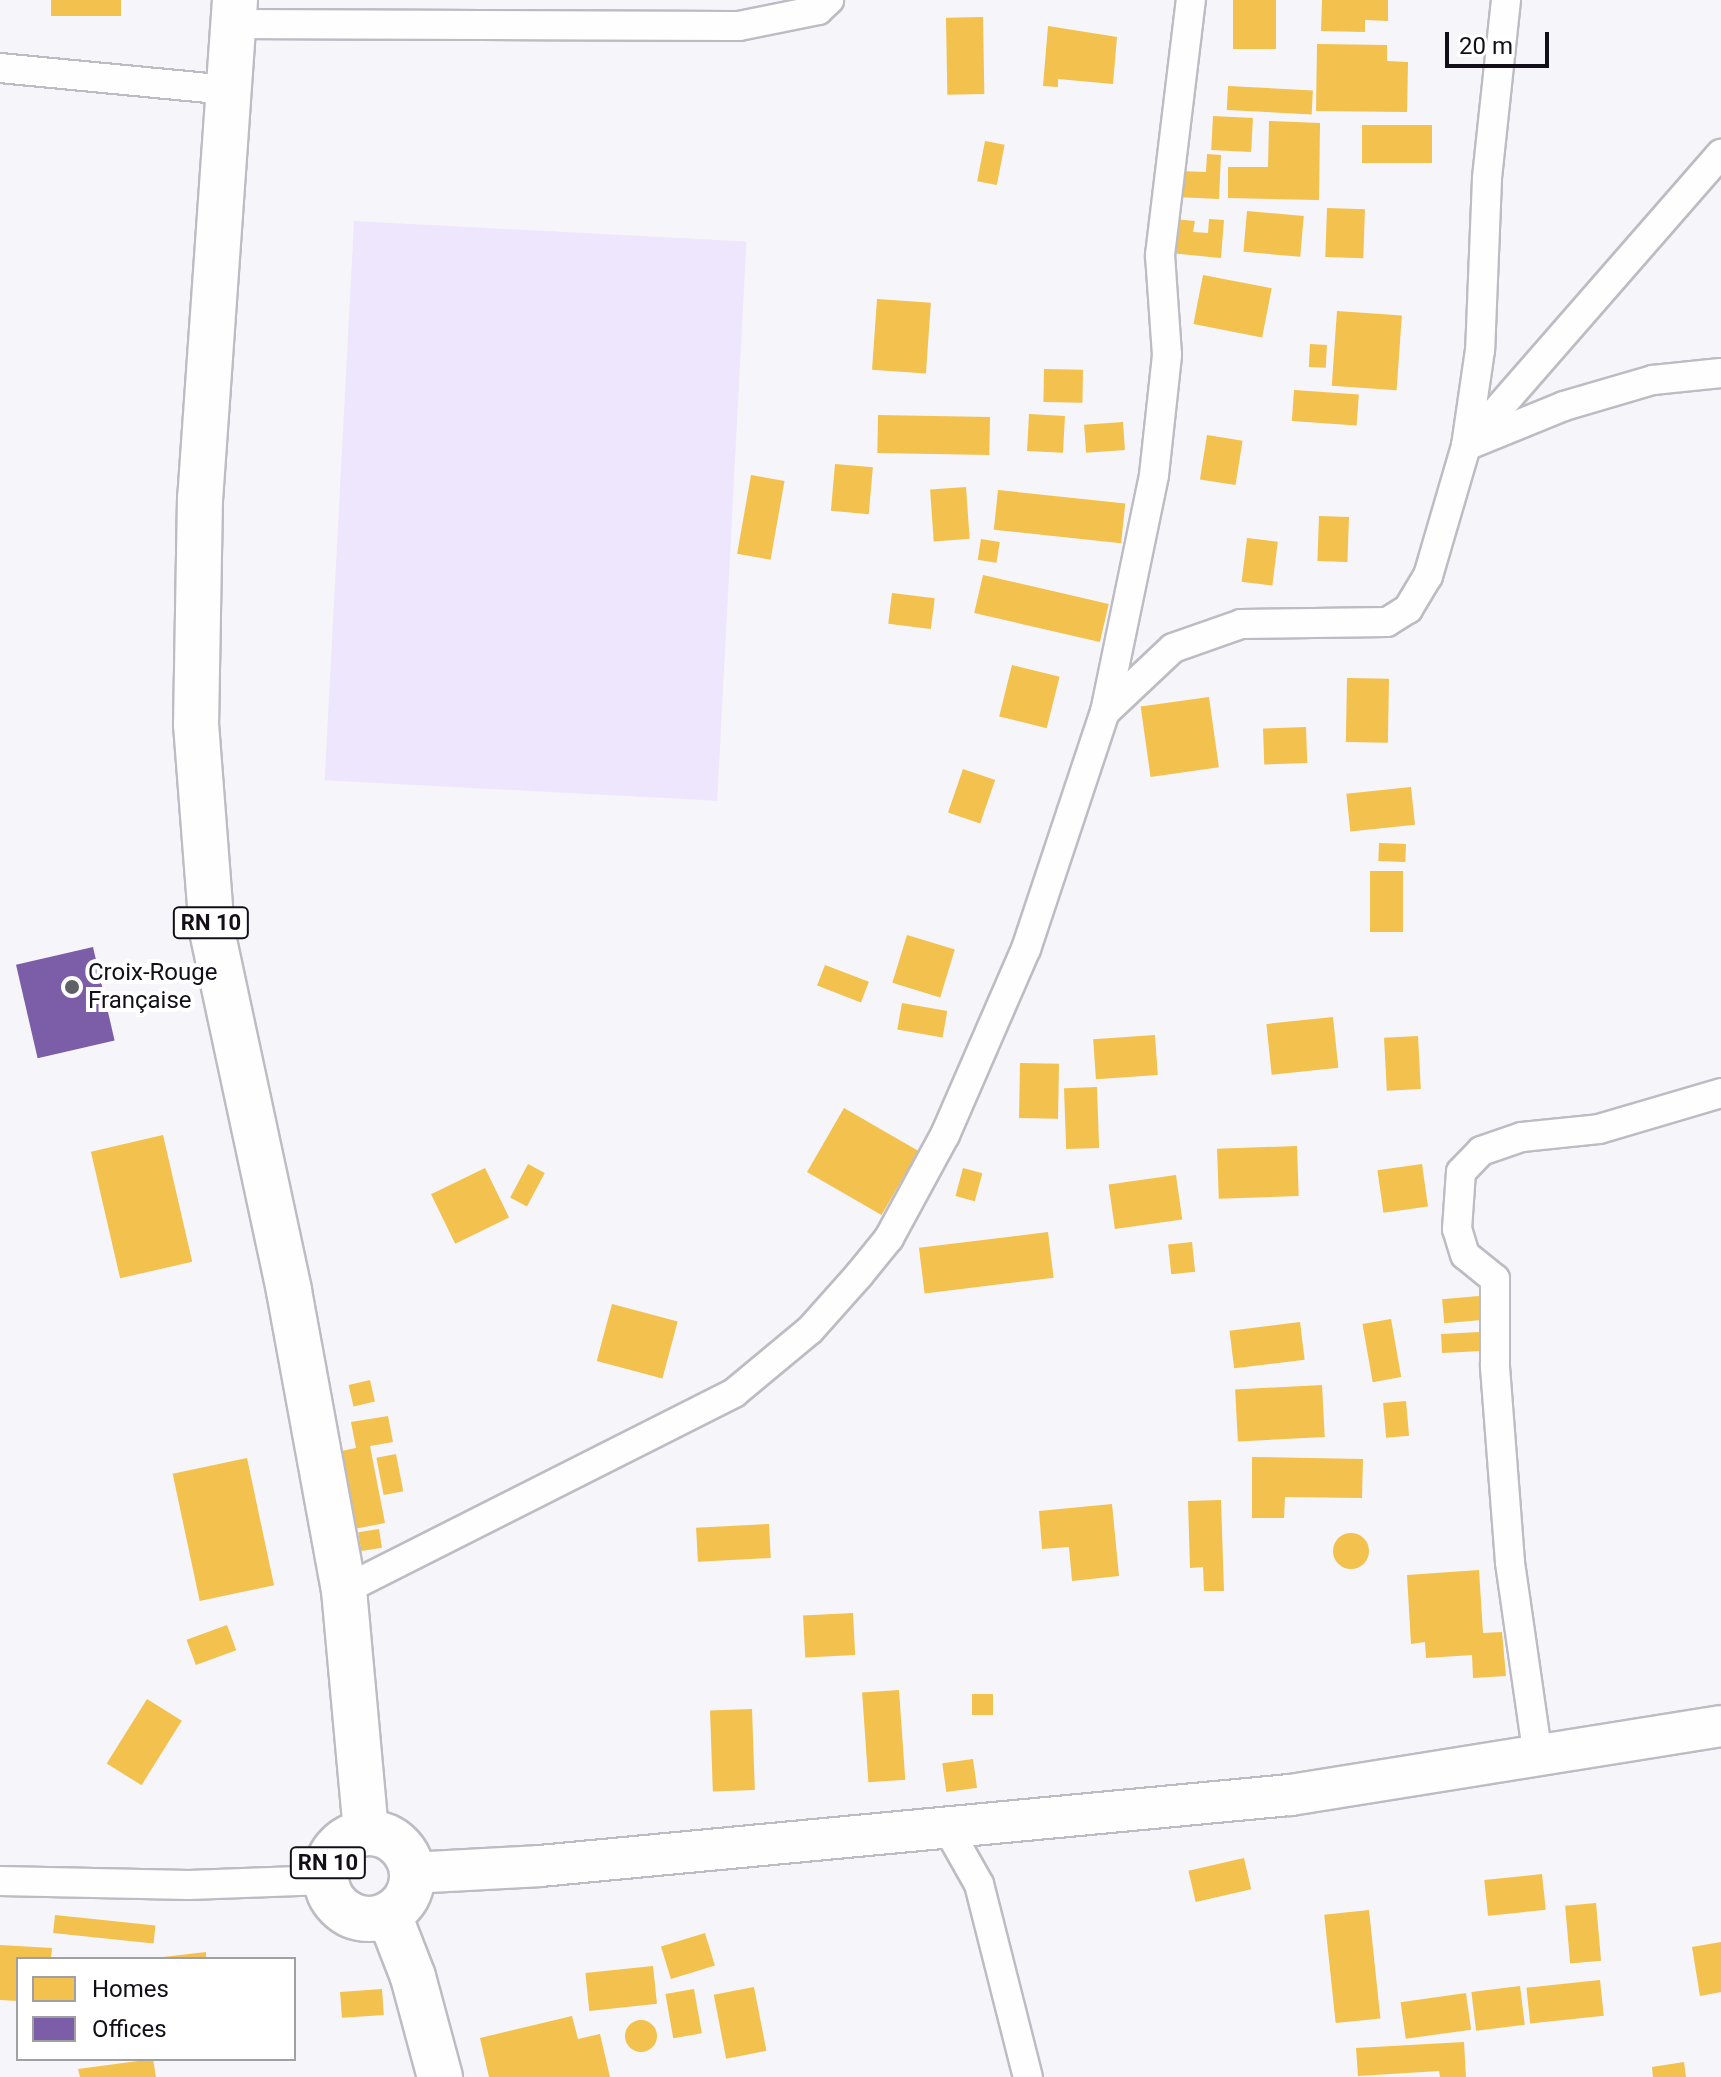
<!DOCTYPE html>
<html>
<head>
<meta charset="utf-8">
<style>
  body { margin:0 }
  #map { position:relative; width:1721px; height:2077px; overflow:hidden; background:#f6f5fa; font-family:Roboto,sans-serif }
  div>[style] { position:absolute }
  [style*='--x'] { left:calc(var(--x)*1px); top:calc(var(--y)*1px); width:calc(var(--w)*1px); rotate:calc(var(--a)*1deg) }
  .green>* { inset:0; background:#ede6fd; transform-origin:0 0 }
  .homes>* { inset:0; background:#f2c14e; transform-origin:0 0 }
  .round { border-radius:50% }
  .offices>* { inset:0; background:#7b5ea7; transform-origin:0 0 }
  .roads { filter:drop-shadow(2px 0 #bebcc3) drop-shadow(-2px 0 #bebcc3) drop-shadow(0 2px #bebcc3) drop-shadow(0 -2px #bebcc3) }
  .street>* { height:28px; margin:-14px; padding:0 14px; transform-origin:14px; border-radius:14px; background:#fefefe }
  .secondary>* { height:40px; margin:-20px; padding:0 20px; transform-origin:20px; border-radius:20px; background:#fefefe }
  .primary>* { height:44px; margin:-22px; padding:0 22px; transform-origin:22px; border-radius:22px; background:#fefefe }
  .primary>.ring { margin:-22px; padding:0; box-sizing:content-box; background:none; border:44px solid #fefefe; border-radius:50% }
  .dots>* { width:22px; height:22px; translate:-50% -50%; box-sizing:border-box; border:4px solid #fff; border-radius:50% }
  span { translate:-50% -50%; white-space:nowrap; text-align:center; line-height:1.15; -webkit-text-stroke:8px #fff; paint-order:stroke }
  .shield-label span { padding:2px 6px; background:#fff; border:2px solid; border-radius:6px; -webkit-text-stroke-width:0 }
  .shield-label { font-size:22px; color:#120f18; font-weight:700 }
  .poi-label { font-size:24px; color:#120f18 }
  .left { translate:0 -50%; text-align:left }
  .legend { position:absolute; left:16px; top:1957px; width:280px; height:104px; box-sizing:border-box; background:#fff; border:2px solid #a09fa3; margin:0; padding:10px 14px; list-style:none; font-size:24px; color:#120f18 }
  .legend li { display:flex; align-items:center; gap:16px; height:40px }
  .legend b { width:40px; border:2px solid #a09fa3 }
  .scale { position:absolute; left:1445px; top:32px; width:104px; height:36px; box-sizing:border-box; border:4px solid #120f18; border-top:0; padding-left:10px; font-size:24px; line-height:28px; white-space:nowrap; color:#120f18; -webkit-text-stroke:6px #fff; paint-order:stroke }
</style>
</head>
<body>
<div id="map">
  <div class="green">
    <i style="left:354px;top:221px;width:393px;height:560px;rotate:3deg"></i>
  </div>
  <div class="homes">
    <i style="left:51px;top:0;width:70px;height:16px"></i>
    <i style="left:1233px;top:0;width:43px;height:49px"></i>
    <i style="clip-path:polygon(1322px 0,1388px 0,1388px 21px,1365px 20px,1365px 32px,1321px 31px)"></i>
    <i style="left:983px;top:17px;width:77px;height:37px;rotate:89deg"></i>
    <i style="clip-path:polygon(1048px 26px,1117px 37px,1113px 84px,1058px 79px,1058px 87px,1043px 86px)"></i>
    <i style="clip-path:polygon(1317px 44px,1387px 45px,1387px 61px,1408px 62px,1407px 112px,1316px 111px)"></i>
    <i style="left:1228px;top:86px;width:85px;height:24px;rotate:3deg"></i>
    <i style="left:1213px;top:116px;width:40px;height:34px;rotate:3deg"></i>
    <i style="clip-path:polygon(1269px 121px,1320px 123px,1319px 200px,1228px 198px,1228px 167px,1268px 167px)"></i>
    <i style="left:1362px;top:125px;width:70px;height:38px"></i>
    <i style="left:985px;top:141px;width:20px;height:41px;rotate:11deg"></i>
    <i style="clip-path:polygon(1207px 154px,1221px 155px,1219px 199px,1176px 197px,1177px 171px,1206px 172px)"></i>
    <i style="left:1327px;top:208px;width:38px;height:49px;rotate:2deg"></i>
    <i style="left:1247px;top:211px;width:57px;height:41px;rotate:5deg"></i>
    <i style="clip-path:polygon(1173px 219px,1195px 221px,1193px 232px,1208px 233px,1209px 219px,1224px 220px,1221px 258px,1170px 253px)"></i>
    <i style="left:1203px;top:275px;width:70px;height:50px;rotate:11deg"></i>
    <i style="left:877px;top:299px;width:54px;height:71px;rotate:4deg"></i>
    <i style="left:1337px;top:311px;width:65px;height:75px;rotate:4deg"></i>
    <i style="left:1310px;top:344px;width:17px;height:23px;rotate:3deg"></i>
    <i style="left:1044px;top:369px;width:39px;height:33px;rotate:1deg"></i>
    <i style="left:1294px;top:390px;width:65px;height:31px;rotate:4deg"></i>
    <i style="left:1029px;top:414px;width:36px;height:37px;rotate:3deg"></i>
    <i style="left:878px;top:415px;width:112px;height:38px;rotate:1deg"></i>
    <i style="left:1123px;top:422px;width:28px;height:39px;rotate:86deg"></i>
    <i style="left:1207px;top:435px;width:36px;height:45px;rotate:9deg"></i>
    <i style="left:835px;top:464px;width:38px;height:47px;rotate:5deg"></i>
    <i style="left:751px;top:475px;width:34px;height:80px;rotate:10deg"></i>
    <i style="left:966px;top:487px;width:52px;height:36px;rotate:86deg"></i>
    <i style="left:998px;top:490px;width:128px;height:40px;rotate:6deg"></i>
    <i style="left:1319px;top:516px;width:30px;height:45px;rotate:2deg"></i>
    <i style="left:1247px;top:538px;width:31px;height:44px;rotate:7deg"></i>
    <i style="left:981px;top:539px;width:19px;height:21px;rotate:9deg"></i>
    <i style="left:983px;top:575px;width:129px;height:39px;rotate:13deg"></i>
    <i style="left:892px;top:593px;width:43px;height:31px;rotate:7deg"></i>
    <i style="left:1012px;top:665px;width:49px;height:53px;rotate:14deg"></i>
    <i style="left:1347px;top:678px;width:42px;height:64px;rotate:1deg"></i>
    <i style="left:1209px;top:697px;width:71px;height:69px;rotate:82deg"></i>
    <i style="left:1306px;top:727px;width:36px;height:43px;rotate:88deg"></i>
    <i style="left:963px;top:769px;width:34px;height:46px;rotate:19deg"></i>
    <i style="left:1411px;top:787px;width:38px;height:65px;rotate:84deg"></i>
    <i style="left:1379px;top:843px;width:27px;height:18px;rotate:2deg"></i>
    <i style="left:1370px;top:871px;width:33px;height:61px"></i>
    <i style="left:907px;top:935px;width:50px;height:50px;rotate:17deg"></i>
    <i style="left:825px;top:965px;width:47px;height:22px;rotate:21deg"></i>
    <i style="left:902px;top:1003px;width:46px;height:27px;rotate:10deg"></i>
    <i style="left:1333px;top:1017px;width:51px;height:67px;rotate:84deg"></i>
    <i style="left:1155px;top:1035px;width:40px;height:62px;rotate:86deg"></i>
    <i style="left:1418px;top:1036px;width:53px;height:34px;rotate:87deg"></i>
    <i style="left:1020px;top:1063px;width:39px;height:55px;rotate:1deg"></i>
    <i style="left:1097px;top:1087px;width:61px;height:33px;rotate:88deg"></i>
    <i style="left:844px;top:1108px;width:86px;height:74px;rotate:30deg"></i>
    <i style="left:163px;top:1135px;width:130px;height:74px;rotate:77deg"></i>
    <i style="left:1297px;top:1146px;width:50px;height:80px;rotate:88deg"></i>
    <i style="left:528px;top:1164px;width:19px;height:38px;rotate:28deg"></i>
    <i style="left:1422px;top:1164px;width:43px;height:45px;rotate:82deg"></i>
    <i style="left:485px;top:1168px;width:55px;height:60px;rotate:64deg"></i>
    <i style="left:963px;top:1168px;width:20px;height:29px;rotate:15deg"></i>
    <i style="left:1176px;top:1175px;width:45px;height:68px;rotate:82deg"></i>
    <i style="left:1048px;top:1232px;width:46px;height:130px;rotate:83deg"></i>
    <i style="left:1192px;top:1242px;width:30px;height:24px;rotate:84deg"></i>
    <i style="left:1479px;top:1296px;width:24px;height:37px;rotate:85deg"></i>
    <i style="left:612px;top:1304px;width:68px;height:59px;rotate:15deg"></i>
    <i style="left:1391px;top:1319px;width:59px;height:29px;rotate:80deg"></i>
    <i style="left:1300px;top:1322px;width:38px;height:71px;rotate:83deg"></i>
    <i style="left:1480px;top:1332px;width:19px;height:39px;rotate:87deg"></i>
    <i style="left:370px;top:1380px;width:22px;height:22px;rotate:77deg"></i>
    <i style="left:1322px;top:1385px;width:52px;height:87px;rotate:87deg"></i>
    <i style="left:1406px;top:1401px;width:35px;height:23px;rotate:85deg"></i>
    <i style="clip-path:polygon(388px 1416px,393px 1442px,370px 1446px,385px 1523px,354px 1529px,337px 1452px,356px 1448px,351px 1422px)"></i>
    <i style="left:396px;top:1454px;width:38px;height:20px;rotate:79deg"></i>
    <i style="clip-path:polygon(1252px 1457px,1363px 1459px,1362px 1498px,1285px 1497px,1284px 1518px,1252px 1518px)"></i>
    <i style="left:247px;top:1458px;width:130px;height:76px;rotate:78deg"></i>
    <i style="clip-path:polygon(1221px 1500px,1224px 1591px,1204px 1591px,1203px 1567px,1190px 1568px,1188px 1501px)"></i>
    <i style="clip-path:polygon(1112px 1504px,1119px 1576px,1072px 1581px,1069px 1547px,1042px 1549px,1039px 1511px)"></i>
    <i style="left:769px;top:1524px;width:34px;height:73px;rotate:87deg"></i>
    <i style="left:379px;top:1529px;width:19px;height:21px;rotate:81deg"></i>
    <i class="round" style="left:1333px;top:1533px;width:36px;height:36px"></i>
    <i style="clip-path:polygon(1479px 1570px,1483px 1633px,1502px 1632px,1506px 1676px,1473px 1678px,1472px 1655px,1426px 1658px,1425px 1642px,1411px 1644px,1407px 1575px)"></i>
    <i style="left:853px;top:1613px;width:42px;height:50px;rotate:87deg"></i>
    <i style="left:227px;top:1625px;width:27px;height:43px;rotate:70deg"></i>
    <i style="left:899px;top:1690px;width:90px;height:37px;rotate:86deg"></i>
    <i style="left:972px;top:1694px;width:21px;height:21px"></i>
    <i style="left:147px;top:1699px;width:41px;height:76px;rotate:32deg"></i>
    <i style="left:752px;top:1709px;width:81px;height:42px;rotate:88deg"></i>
    <i style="left:973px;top:1759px;width:29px;height:31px;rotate:82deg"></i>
    <i style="left:1244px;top:1858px;width:32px;height:57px;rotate:77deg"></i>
    <i style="left:1542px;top:1874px;width:36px;height:58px;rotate:84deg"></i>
    <i style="left:1596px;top:1903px;width:58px;height:31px;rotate:85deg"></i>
    <i style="left:1369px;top:1910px;width:109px;height:45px;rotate:84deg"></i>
    <i style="left:55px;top:1915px;width:101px;height:18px;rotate:6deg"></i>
    <i style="left:705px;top:1933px;width:34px;height:46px;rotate:73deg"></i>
    <i style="clip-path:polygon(1721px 1942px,1721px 1992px,1700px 1996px,1692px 1947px)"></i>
    <i style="clip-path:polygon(0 1945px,52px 1948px,51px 1959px,18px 1959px,18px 2001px,0 2000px)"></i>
    <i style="clip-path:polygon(206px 1952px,206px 1959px,164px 1959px,163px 1957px)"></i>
    <i style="left:653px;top:1966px;width:38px;height:68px;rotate:84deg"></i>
    <i style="left:1600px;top:1980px;width:36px;height:74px;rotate:84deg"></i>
    <i style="left:1520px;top:1986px;width:39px;height:49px;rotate:83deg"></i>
    <i style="left:754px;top:1987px;width:65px;height:41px;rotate:79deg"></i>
    <i style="left:382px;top:1989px;width:26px;height:42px;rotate:86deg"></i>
    <i style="left:694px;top:1989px;width:45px;height:29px;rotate:80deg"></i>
    <i style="left:1466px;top:1993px;width:37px;height:66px;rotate:82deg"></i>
    <i style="clip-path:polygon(572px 2016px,578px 2039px,600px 2034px,610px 2077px,489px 2077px,480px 2038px)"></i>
    <i class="round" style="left:625px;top:2020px;width:32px;height:32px"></i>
    <i style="clip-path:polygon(1464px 2042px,1466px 2077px,1440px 2077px,1439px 2071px,1358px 2076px,1356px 2048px)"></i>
    <i style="clip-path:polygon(153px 2059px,156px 2077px,80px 2077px,78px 2069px)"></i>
    <i style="clip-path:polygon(1684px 2062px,1686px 2077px,1653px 2077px,1652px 2067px)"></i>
  </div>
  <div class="offices">
    <i style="left:93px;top:947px;width:96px;height:79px;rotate:77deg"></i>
  </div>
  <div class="roads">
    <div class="street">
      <i style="--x:1506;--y:0;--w:180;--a:96.1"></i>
      <i style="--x:1487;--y:179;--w:171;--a:92.3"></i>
      <i style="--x:1480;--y:350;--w:97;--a:98.3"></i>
      <i style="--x:1466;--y:446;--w:388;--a:-48.9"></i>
      <i style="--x:233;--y:24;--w:506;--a:0.23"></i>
      <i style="--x:739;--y:26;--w:81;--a:-11.4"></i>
      <i style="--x:818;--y:10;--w:15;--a:-42"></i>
      <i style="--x:0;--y:68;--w:229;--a:5.5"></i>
      <i style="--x:1105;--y:712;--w:93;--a:-43.3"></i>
      <i style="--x:1173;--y:648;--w:72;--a:-19.4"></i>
      <i style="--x:1241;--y:624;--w:146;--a:-0.8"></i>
      <i style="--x:1387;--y:622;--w:25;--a:-32"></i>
      <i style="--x:1408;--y:609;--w:39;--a:-59"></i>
      <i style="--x:1428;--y:576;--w:135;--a:-73.7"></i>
      <i style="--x:1466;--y:446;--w:106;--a:-22.2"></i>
      <i style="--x:1564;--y:406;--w:93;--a:-16.3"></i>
      <i style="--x:1653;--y:380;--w:68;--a:-5.9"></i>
      <i style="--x:344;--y:1590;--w:437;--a:-26.8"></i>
      <i style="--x:734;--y:1393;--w:99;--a:-39.7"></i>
      <i style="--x:810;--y:1330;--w:74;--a:-48.3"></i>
      <i style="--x:859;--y:1275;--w:48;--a:-51"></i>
      <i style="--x:889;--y:1238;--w:117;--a:-61.5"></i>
      <i style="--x:945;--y:1135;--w:203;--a:-66.5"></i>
      <i style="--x:1026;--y:949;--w:250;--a:-71.6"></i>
      <i style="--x:1105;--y:712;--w:242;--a:-78.3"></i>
      <i style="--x:1154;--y:475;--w:121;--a:-83.8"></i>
      <i style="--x:1167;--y:355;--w:100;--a:-94"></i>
      <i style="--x:1160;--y:255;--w:257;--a:-83.1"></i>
      <i style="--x:1538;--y:1757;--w:197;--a:-98.2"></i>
      <i style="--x:1510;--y:1562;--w:198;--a:-94.4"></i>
      <i style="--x:1495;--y:1365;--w:86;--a:-90"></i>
      <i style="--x:1495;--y:1279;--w:38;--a:-141"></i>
      <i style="--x:1465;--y:1255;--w:27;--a:-107"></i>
      <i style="--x:1457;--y:1229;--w:57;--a:-86"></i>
      <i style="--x:1461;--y:1172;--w:29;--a:-46"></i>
      <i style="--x:1481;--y:1151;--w:43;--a:-18.9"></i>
      <i style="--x:1522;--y:1137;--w:77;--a:-5.9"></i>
      <i style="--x:1599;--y:1129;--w:127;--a:-16.4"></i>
      <i style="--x:945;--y:1824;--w:69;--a:60.5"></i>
      <i style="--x:979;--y:1884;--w:199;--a:75.8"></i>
      <i style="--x:0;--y:1881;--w:189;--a:1.2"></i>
      <i style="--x:189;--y:1885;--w:137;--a:-2.1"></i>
    </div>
    <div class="secondary">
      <i style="--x:412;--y:1873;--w:128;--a:-3.1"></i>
      <i style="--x:540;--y:1866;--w:753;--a:-5.41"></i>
      <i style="--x:1290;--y:1795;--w:436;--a:-9.1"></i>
    </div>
    <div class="primary">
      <i style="--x:235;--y:0;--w:499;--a:94"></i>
      <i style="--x:200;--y:498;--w:226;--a:91"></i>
      <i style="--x:196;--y:724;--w:208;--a:85.6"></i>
      <i style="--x:212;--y:931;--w:368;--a:77.9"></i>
      <i style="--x:289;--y:1291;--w:304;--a:79.6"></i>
      <i style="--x:344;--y:1590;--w:244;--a:84.8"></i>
      <i class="ring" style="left:326px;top:1833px;width:42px;height:42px"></i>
      <i style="--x:389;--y:1915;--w:66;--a:68.8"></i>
      <i style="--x:413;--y:1977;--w:104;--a:74.9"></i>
    </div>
  </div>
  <div class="dots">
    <i style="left:72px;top:987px;background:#626067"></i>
  </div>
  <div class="shield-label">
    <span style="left:211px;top:923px">RN 10</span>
    <span style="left:328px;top:1863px">RN 10</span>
  </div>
  <div class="poi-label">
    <span class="left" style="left:88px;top:987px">Croix-Rouge<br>Française</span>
  </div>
  <ul class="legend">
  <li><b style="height:22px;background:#f2c14e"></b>Homes</li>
  <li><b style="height:22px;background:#7b5ea7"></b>Offices</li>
  </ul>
  <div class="scale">20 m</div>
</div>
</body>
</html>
